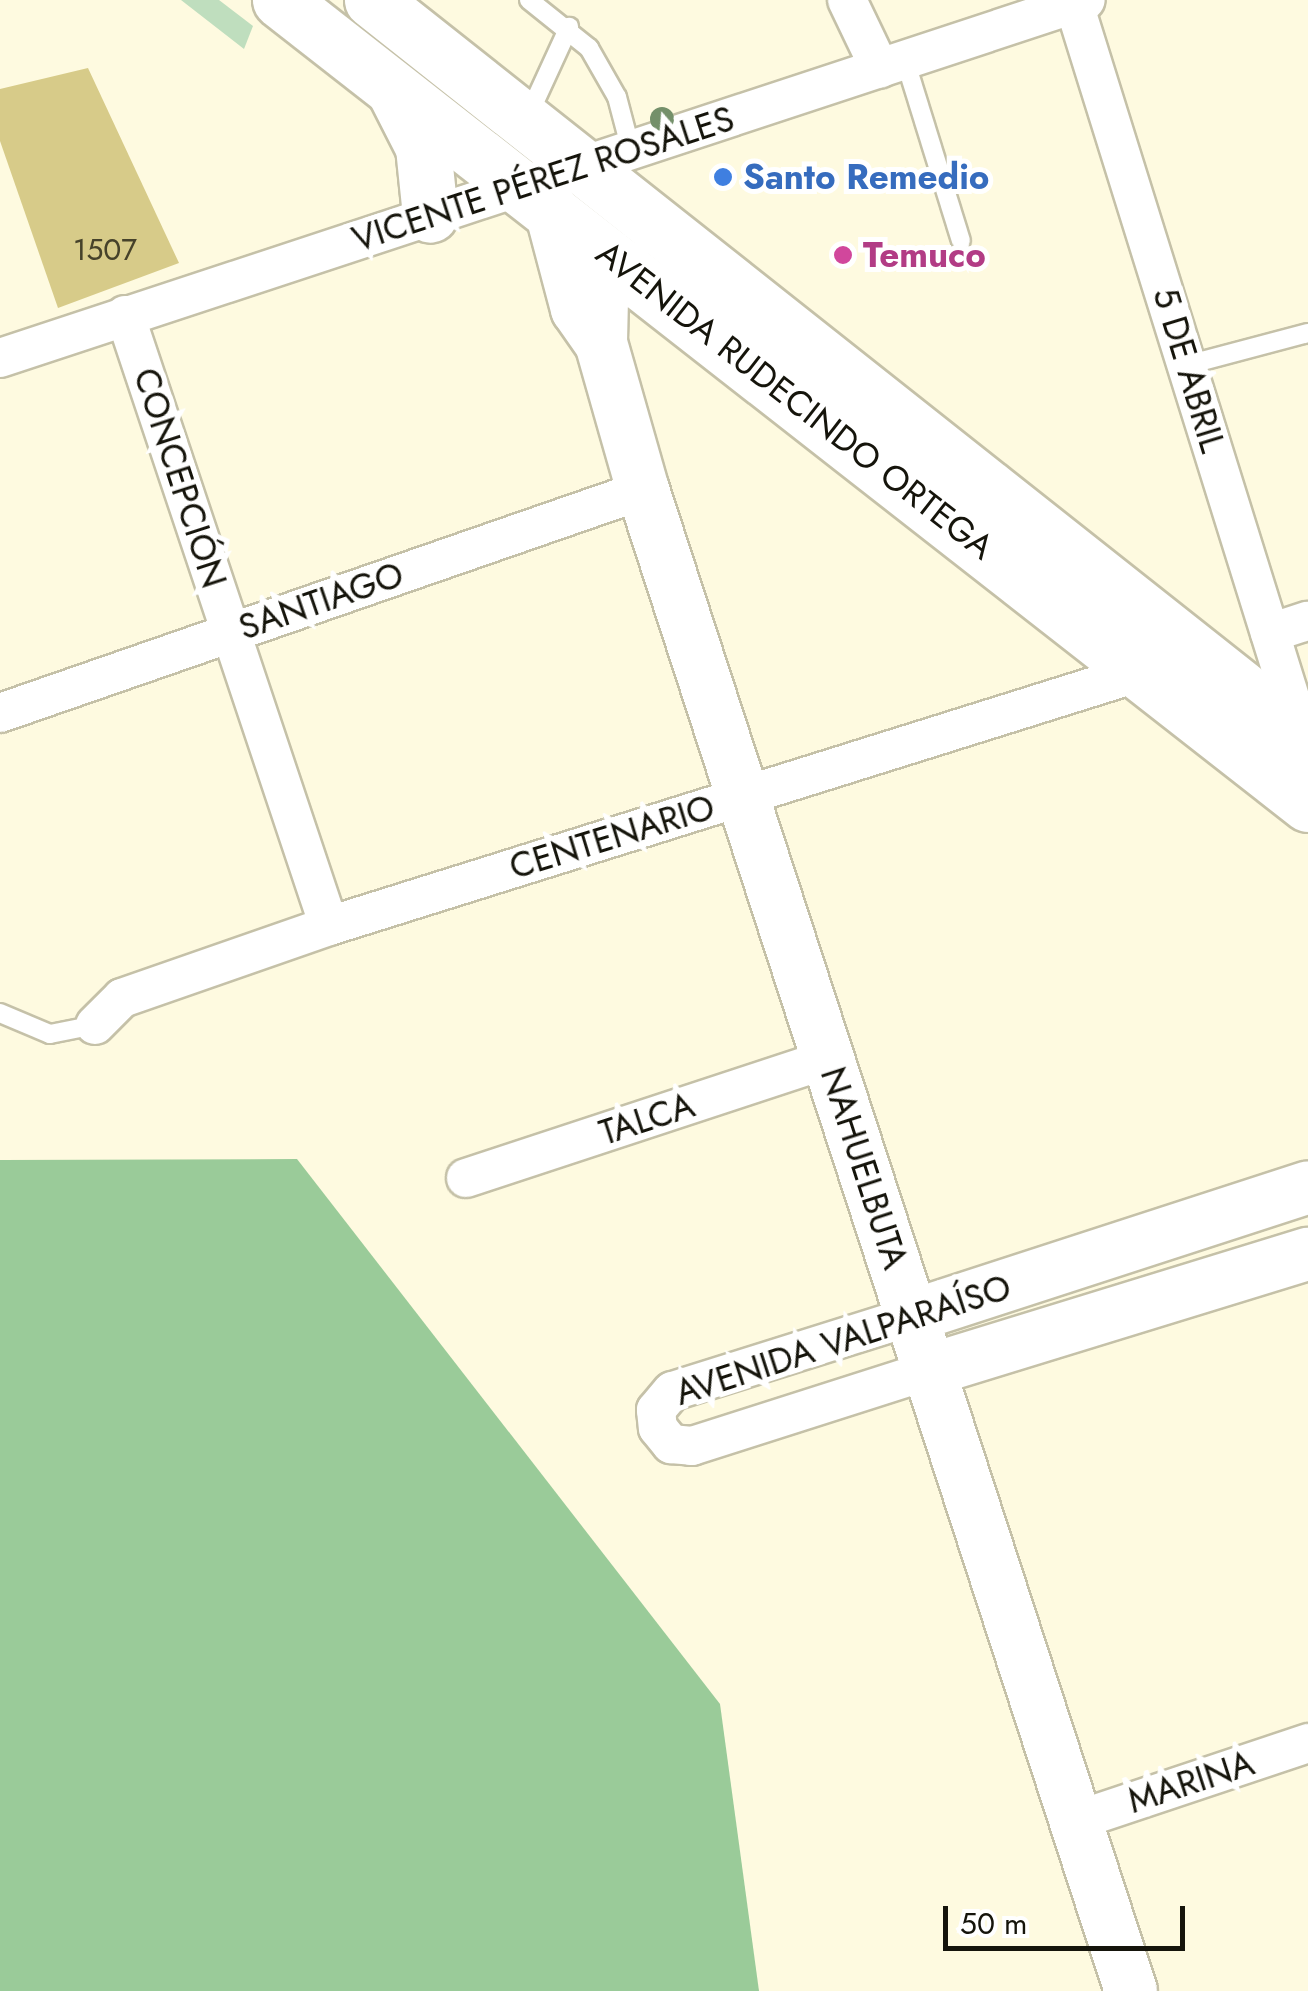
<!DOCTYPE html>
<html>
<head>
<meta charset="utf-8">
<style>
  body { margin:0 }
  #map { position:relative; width:1308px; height:1991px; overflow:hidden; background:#fefae0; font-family:Jost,sans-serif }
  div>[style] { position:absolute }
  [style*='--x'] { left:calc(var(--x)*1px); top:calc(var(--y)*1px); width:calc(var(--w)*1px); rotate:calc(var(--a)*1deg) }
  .green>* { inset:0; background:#bfdebe }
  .forest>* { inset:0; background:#9acb99 }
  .building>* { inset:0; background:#d7cb89 }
  .roads { filter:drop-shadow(2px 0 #c5c1a8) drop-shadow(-2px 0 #c5c1a8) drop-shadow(0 2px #c5c1a8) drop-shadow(0 -2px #c5c1a8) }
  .lane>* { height:18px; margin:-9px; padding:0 9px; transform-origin:9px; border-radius:9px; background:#fff }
  .street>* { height:38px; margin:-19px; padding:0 19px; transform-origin:19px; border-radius:19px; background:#fff }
  .secondary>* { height:52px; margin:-26px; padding:0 26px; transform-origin:26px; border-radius:26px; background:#fff }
  .primary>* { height:55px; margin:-27.5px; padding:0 27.5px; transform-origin:27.5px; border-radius:27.5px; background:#fff }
  .trees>* { width:24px; height:24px; margin:-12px; border-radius:50%; background:#74906a }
  .dots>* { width:28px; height:28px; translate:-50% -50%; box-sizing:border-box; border:5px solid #fff; border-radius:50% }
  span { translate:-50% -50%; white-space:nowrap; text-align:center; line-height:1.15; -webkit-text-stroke:10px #fff; paint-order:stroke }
  .number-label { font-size:30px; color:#46422a }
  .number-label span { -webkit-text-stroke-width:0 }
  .shop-label { font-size:35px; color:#366cbe; font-weight:700 }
  .left { translate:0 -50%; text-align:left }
  .street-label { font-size:35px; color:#15140b }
  .hotel-label { font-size:35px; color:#b23c85; font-weight:700 }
  .scale { position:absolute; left:943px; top:1906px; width:242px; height:45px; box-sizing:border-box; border:5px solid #15140b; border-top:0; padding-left:12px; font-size:30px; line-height:35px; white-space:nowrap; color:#15140b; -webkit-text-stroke:8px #fff; paint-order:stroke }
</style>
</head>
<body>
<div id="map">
  <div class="green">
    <i style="clip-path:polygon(181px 0,219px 0,253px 26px,244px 49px)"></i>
  </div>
  <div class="forest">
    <i style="clip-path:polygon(297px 1159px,720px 1704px,759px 1991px,0 1991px,0 1160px)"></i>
  </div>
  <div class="building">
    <i style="clip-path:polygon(88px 68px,179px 263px,58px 308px,0 141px,0 89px)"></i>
  </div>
  <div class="roads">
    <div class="lane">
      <i style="--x:529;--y:0;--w:77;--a:38.7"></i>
      <i style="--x:589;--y:48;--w:56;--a:60.3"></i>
      <i style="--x:617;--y:97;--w:55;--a:75.2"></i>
      <i style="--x:905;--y:60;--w:189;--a:72.8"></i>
      <i style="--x:529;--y:114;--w:96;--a:-65.3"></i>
      <i style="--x:1187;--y:365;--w:125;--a:-14.8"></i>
      <i style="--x:0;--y:1013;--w:54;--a:22.8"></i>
      <i style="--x:50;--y:1034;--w:46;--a:-11.3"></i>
    </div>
    <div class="street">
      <i style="--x:847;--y:0;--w:76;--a:64.4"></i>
      <i style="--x:1074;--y:4;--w:767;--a:72.7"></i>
      <i style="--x:125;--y:315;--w:644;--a:71.54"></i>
      <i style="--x:0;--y:358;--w:1143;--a:-18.24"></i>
      <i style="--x:1270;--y:633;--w:40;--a:-18"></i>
      <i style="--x:0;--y:713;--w:681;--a:-19.13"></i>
      <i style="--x:95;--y:1025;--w:38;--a:-45"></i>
      <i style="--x:122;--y:998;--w:219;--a:-19.2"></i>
      <i style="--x:329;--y:926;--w:850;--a:-17.39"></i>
      <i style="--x:466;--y:1178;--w:381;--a:-18.2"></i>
      <i style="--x:912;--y:1316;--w:251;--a:162.6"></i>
      <i style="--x:672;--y:1391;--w:25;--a:130"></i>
      <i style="--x:656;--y:1410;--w:18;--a:84"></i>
      <i style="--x:658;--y:1428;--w:21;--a:51"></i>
      <i style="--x:671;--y:1444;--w:21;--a:5"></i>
      <i style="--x:692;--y:1446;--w:250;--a:-17.7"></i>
      <i style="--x:1075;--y:1821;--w:246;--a:-18.5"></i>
    </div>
    <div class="secondary">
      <i style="--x:550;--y:207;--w:106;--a:75.2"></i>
      <i style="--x:577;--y:309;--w:40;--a:55.1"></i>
      <i style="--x:626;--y:267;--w:39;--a:128"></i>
      <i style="--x:602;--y:298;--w:45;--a:91.3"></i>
      <i style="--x:601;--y:343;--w:153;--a:74.1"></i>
      <i style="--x:643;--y:490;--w:1578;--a:71.99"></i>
      <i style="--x:912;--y:1316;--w:416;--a:-18"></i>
      <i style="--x:930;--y:1370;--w:395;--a:-17.1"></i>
    </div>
    <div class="primary">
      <i style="--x:280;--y:0;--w:1305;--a:38.03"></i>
      <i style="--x:372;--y:0;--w:1194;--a:38.37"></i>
      <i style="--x:395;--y:92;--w:62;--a:63"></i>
      <i style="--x:423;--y:147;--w:68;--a:84.1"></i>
    </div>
  </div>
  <div class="trees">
    <i style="left:662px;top:119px"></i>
  </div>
  <div class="dots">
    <i style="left:723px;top:177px;background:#3f7fe0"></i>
    <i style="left:843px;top:255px;background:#d1479c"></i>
  </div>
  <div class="number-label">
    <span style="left:105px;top:250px">1507</span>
  </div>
  <div class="shop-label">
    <span class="left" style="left:743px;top:177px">Santo Remedio</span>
  </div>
  <div class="street-label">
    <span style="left:543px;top:179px;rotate:-18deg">VICENTE PÉREZ ROSALES</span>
    <span style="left:1189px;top:370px;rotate:73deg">5 DE ABRIL</span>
    <span style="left:795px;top:400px;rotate:38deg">AVENIDA RUDECINDO ORTEGA</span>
    <span style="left:180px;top:478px;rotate:72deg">CONCEPCIÓN</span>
    <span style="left:321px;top:601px;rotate:-19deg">SANTIAGO</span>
    <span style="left:612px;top:837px;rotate:-17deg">CENTENARIO</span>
    <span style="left:647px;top:1119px;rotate:-18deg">TALCA</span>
    <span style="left:864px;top:1168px;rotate:72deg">NAHUELBUTA</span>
    <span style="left:843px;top:1340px;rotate:-18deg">AVENIDA VALPARAÍSO</span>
    <span style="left:1191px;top:1782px;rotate:-18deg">MARINA</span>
  </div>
  <div class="hotel-label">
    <span class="left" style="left:863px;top:255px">Temuco</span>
  </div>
  <div class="scale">50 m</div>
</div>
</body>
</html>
